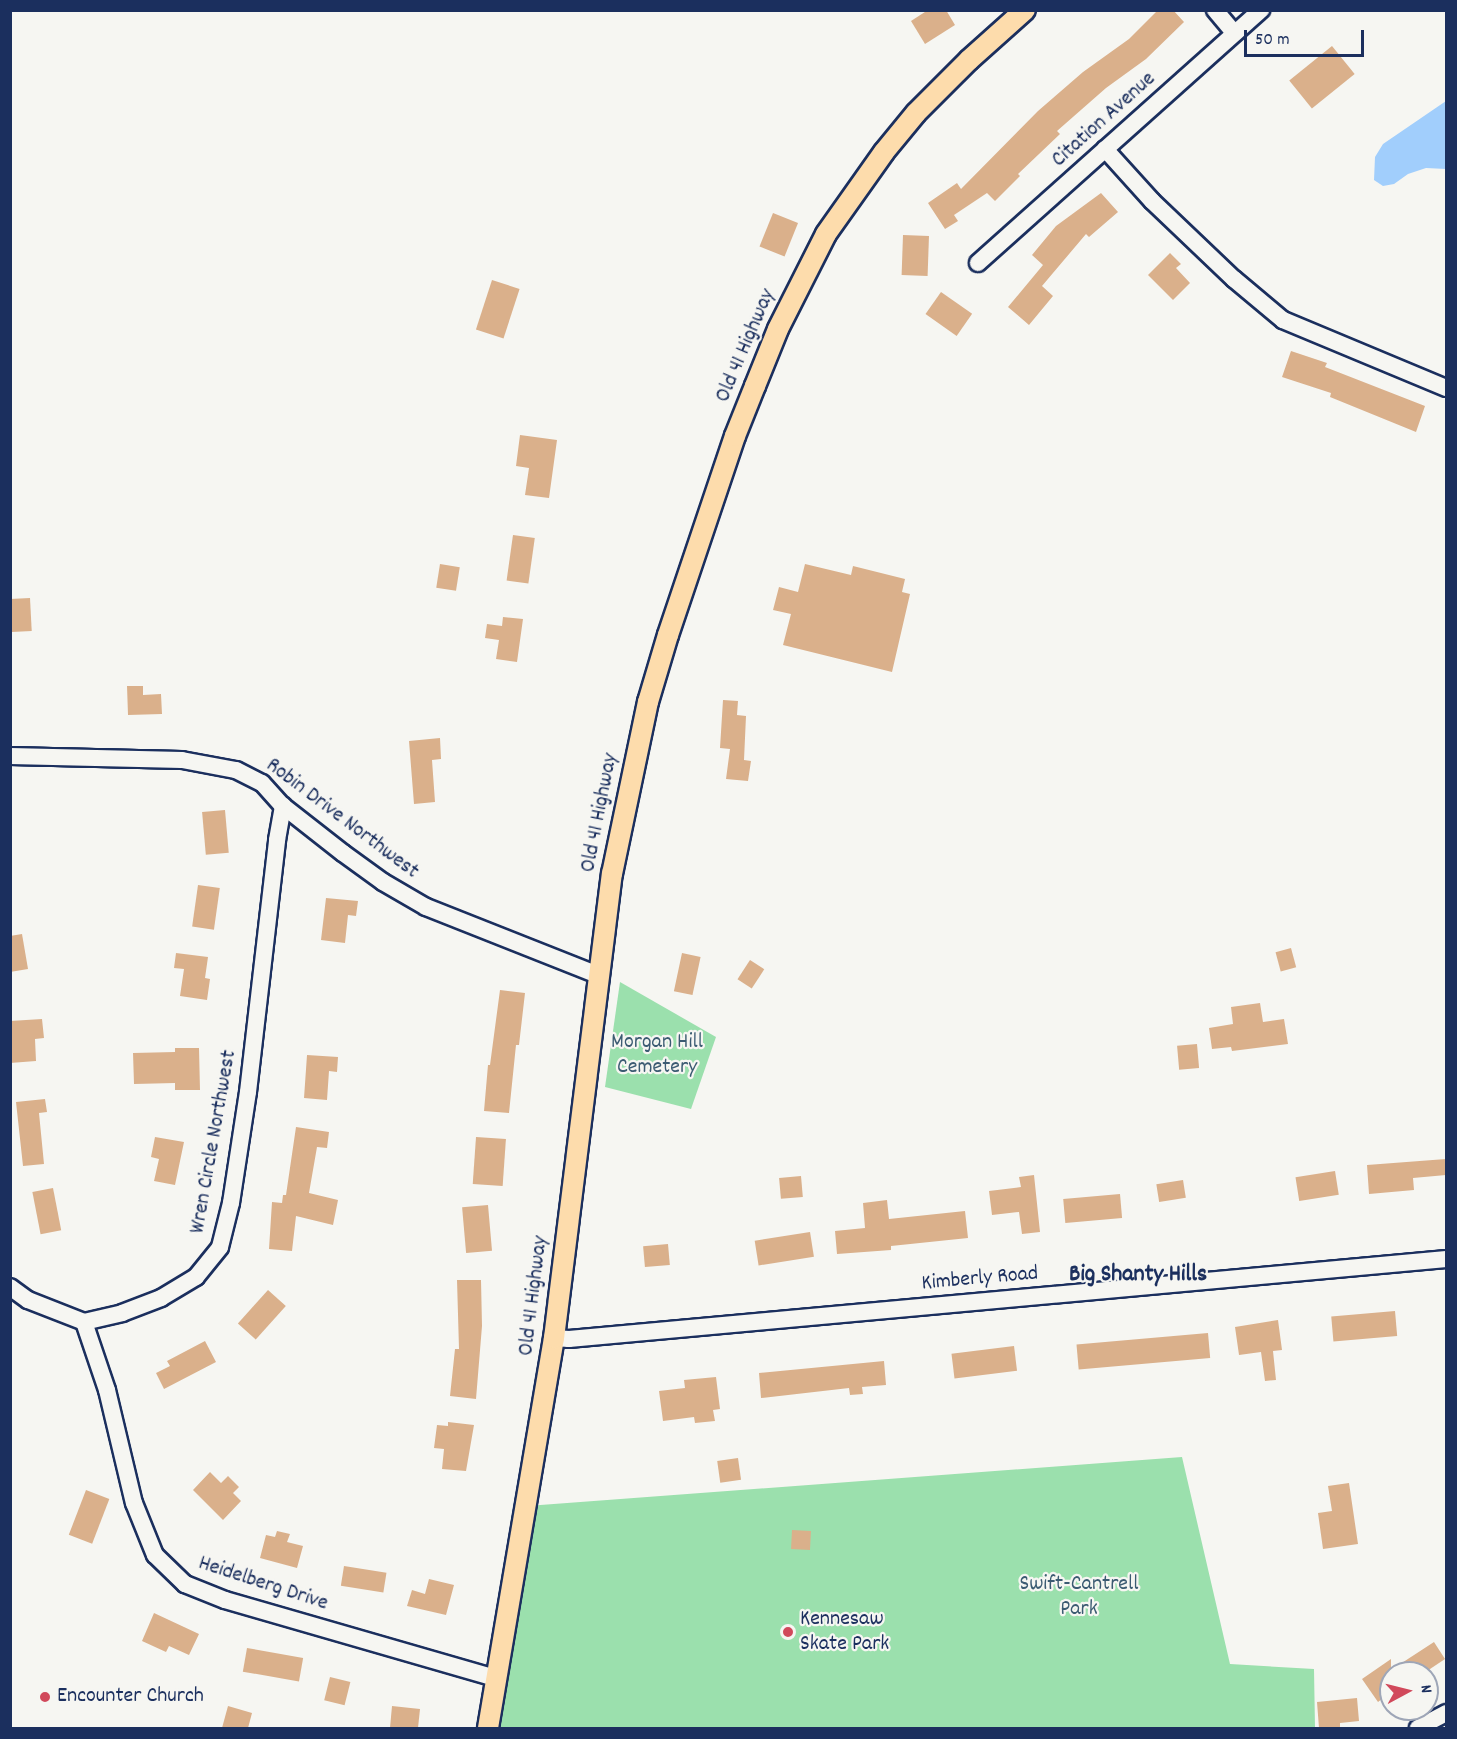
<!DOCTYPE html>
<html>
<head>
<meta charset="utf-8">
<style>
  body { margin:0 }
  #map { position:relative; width:1457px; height:1739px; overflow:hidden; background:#f6f6f2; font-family:Dekko,sans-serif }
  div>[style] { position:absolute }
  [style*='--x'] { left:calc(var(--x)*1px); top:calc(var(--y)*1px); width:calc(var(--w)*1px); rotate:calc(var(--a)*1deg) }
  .green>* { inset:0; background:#9be0ad }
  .water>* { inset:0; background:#a1cefc }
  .building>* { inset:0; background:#dab08b; transform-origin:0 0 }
  .roads { filter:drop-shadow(2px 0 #1b2f5e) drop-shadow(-2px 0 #1b2f5e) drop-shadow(0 2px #1b2f5e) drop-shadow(0 -2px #1b2f5e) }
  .minor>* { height:16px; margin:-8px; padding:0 8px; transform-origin:8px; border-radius:8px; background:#f6f6f2 }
  .major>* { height:20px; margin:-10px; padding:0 10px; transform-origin:10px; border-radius:10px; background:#fddcac }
  .dots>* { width:16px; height:16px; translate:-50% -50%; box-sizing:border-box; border:3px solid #f6f6f2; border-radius:50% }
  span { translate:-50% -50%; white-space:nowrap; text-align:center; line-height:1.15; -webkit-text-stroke:4.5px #f6f6f2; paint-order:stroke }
  .street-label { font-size:22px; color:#1b2f5e }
  .park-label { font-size:22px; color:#3b5b72 }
  .poi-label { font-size:22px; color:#1b2f5e }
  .left { translate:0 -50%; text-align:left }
  .neighbourhood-label { font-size:24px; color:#1b2f5e; font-weight:700 }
  .frame { position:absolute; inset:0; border:12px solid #1b2f5e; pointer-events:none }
  .north { position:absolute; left:1379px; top:1661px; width:60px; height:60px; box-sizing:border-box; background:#f6f6f2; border:2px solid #9ea6b7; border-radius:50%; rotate:83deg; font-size:16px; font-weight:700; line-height:24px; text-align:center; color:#1b2f5e }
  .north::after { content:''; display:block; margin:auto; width:21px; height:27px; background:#d1495b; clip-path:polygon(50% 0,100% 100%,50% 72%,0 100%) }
  .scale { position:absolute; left:1244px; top:30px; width:120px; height:27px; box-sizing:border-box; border:3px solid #1b2f5e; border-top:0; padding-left:8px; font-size:18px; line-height:21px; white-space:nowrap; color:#1b2f5e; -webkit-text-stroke:4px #f6f6f2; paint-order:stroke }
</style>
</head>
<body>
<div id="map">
  <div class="green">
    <i style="clip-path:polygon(620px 982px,716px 1037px,691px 1109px,605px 1087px)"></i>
    <i style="clip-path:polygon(1182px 1457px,1230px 1664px,1314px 1669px,1315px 1728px,488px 1728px,527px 1506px)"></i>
  </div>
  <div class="water">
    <i style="clip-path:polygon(1446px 101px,1446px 169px,1426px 168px,1408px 174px,1394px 184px,1383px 186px,1374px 180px,1375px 157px,1383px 144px)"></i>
  </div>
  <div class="building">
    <i style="clip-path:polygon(928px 10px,946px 10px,955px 25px,925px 44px,911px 21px)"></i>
    <i style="clip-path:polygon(1158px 10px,1173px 10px,1184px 22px,1146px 59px,1106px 88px,1057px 131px,1060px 134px,1018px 174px,1020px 176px,995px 201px,987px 193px,954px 215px,958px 221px,945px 229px,928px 203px,957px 183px,961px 189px,1038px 111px,1083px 72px,1129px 39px)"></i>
    <i style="left:1332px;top:46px;width:36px;height:55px;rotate:51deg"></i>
    <i style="clip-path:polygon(1101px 193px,1118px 212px,1089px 237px,1086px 234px,1042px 286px,1053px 296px,1029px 325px,1008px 307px,1043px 265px,1032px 255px,1056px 226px)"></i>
    <i style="left:773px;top:213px;width:27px;height:36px;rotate:22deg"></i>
    <i style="left:903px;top:235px;width:26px;height:40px;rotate:2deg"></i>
    <i style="clip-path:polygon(1170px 253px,1181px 264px,1176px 268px,1190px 283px,1173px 300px,1148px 275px)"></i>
    <i style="left:492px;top:280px;width:29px;height:52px;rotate:18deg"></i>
    <i style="left:941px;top:292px;width:38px;height:27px;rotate:35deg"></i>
    <i style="clip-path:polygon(1291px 351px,1327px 363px,1325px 367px,1425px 406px,1416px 432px,1330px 397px,1331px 393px,1282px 377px)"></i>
    <i style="clip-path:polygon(520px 435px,557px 440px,549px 498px,525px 495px,529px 468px,516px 466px)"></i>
    <i style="left:513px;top:535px;width:22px;height:46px;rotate:8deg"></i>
    <i style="left:440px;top:564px;width:20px;height:24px;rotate:9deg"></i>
    <i style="clip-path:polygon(805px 564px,851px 575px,853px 566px,905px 579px,902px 592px,910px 594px,892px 672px,783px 645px,791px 614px,773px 610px,779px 587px,798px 592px)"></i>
    <i style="left:30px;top:598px;width:33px;height:20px;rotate:87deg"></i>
    <i style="clip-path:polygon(503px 617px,523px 619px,517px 662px,496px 659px,499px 640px,485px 638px,487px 624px,502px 626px)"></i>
    <i style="clip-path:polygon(127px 686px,143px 686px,143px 695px,161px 694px,162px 714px,128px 715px)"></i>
    <i style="clip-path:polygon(723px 700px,738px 701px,737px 715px,746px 716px,744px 760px,751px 761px,748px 781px,726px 779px,730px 749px,720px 748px)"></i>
    <i style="clip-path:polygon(440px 738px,441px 759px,432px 760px,435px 802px,414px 804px,409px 741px)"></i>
    <i style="left:225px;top:810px;width:43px;height:23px;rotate:85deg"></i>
    <i style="left:198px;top:885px;width:22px;height:42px;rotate:8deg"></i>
    <i style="clip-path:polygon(326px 898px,358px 901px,356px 916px,348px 915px,345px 943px,321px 940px)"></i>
    <i style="clip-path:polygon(22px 934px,28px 969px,10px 972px,10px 936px)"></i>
    <i style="left:1291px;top:948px;width:20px;height:16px;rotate:75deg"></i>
    <i style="clip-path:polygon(176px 953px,208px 957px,205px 978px,210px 979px,207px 1000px,180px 996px,184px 969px,174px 968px)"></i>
    <i style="left:682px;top:953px;width:19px;height:39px;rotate:12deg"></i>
    <i style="left:750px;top:960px;width:17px;height:23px;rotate:33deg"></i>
    <i style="clip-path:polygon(500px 990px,525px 993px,519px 1045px,516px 1045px,509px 1113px,484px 1111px,488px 1065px,490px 1065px)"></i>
    <i style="clip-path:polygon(1260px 1003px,1263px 1022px,1284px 1019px,1288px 1044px,1232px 1051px,1231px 1047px,1212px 1049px,1209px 1028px,1233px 1024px,1231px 1007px)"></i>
    <i style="clip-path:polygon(42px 1019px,44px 1038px,35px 1039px,36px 1061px,10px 1063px,10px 1021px)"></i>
    <i style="left:1197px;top:1044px;width:24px;height:20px;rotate:85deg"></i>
    <i style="clip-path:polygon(175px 1048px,199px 1048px,200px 1090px,175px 1090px,175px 1083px,134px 1084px,133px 1053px,175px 1052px)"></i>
    <i style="clip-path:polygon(307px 1055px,338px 1057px,337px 1072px,329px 1071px,327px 1100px,304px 1098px)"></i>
    <i style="clip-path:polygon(45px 1099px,47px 1112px,39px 1113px,44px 1164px,23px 1166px,16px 1102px)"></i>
    <i style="clip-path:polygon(296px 1127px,329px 1132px,327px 1148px,317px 1147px,309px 1193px,338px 1200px,333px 1225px,296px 1216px,292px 1251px,269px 1249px,272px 1202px,282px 1203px,283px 1195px,286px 1195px)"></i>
    <i style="clip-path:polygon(155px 1137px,184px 1142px,175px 1185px,154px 1181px,159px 1159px,151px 1157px)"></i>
    <i style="left:476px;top:1137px;width:30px;height:47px;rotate:4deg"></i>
    <i style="clip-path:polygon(1446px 1159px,1446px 1175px,1413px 1178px,1414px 1190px,1369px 1194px,1367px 1165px)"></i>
    <i style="left:1335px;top:1171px;width:24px;height:40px;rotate:81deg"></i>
    <i style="clip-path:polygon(1034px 1175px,1040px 1232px,1022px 1234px,1019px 1212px,992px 1215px,989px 1191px,1021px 1187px,1019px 1177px)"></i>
    <i style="left:801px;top:1176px;width:21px;height:22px;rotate:85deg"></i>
    <i style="left:1183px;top:1180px;width:18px;height:27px;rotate:81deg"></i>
    <i style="left:53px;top:1188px;width:43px;height:21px;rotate:79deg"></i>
    <i style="left:1120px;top:1194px;width:24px;height:57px;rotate:85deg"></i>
    <i style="clip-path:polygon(887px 1200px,889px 1219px,965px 1211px,968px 1238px,891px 1246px,891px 1250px,837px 1254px,835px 1231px,865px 1228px,863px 1203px)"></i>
    <i style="left:488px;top:1205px;width:46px;height:26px;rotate:85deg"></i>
    <i style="left:810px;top:1232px;width:25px;height:56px;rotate:81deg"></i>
    <i style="left:668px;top:1244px;width:21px;height:25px;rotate:85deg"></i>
    <i style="clip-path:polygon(457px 1280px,481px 1280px,482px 1326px,476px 1399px,450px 1396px,455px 1349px,459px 1349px)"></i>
    <i style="left:268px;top:1290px;width:24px;height:45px;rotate:42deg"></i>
    <i style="left:1395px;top:1311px;width:25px;height:64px;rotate:85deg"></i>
    <i style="clip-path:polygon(1278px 1320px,1282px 1350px,1273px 1351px,1276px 1380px,1265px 1381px,1261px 1352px,1239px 1355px,1235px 1327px)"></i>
    <i style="left:1208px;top:1333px;width:25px;height:132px;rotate:85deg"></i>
    <i style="clip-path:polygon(205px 1341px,216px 1362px,164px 1389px,156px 1373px,170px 1366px,167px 1361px)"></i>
    <i style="left:1014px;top:1346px;width:25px;height:63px;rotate:83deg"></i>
    <i style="clip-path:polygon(884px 1361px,886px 1385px,862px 1387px,863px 1394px,850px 1395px,849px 1388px,761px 1398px,759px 1373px)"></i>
    <i style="clip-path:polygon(716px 1377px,720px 1409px,713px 1410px,715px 1421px,695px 1423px,694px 1417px,663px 1421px,659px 1391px,685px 1388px,684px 1380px)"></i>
    <i style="clip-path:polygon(448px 1422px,474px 1425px,466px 1471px,442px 1469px,444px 1449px,434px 1448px,437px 1425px,448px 1426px)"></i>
    <i style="left:738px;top:1458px;width:22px;height:21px;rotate:82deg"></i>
    <i style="clip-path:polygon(210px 1472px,221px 1483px,228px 1476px,239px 1487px,233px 1493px,241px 1501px,223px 1520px,193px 1490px)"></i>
    <i style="clip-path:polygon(1349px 1483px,1358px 1544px,1323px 1549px,1318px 1513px,1332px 1511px,1328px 1486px)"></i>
    <i style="left:86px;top:1490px;width:25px;height:48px;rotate:21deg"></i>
    <i style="left:792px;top:1530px;width:19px;height:19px;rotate:3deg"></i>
    <i style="clip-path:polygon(277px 1531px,290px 1534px,287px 1542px,303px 1546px,297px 1568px,260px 1558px,266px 1535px,275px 1537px)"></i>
    <i style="left:344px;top:1566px;width:43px;height:20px;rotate:9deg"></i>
    <i style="clip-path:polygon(429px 1579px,454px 1585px,446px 1615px,407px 1606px,412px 1590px,425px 1594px)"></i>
    <i style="clip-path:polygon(154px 1613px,199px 1634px,189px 1655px,169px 1646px,166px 1652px,142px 1641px)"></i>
    <i style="clip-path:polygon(1434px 1642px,1445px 1659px,1424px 1673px,1391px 1673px,1391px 1692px,1378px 1702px,1362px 1679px,1391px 1659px,1391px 1670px)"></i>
    <i style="left:247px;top:1648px;width:57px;height:24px;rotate:10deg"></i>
    <i style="left:330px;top:1677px;width:21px;height:24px;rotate:14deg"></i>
    <i style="clip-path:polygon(1357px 1698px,1359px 1721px,1340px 1723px,1340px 1728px,1319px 1728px,1317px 1702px)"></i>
    <i style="clip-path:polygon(228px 1706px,252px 1713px,248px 1728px,222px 1728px)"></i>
    <i style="clip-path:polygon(392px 1706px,420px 1709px,418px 1728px,390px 1728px)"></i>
  </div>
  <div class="roads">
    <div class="minor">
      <i style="--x:1215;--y:10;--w:30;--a:50"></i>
      <i style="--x:1105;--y:149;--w:70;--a:47.9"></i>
      <i style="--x:1152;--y:201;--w:113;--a:43.6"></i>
      <i style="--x:1234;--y:279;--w:64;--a:39.9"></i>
      <i style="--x:1283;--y:320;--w:177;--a:22.6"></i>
      <i style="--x:978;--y:263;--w:380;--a:-41.8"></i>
      <i style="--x:10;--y:756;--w:172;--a:1.3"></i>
      <i style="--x:182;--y:760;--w:55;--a:10.5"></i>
      <i style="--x:236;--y:770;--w:29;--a:27"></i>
      <i style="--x:262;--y:783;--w:31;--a:48"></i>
      <i style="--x:283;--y:806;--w:76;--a:38.1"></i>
      <i style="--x:343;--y:853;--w:49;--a:35.9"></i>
      <i style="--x:383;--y:882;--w:50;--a:30.2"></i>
      <i style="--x:426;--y:907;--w:185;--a:21.6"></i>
      <i style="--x:10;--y:1287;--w:22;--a:36"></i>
      <i style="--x:28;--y:1300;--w:60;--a:21.4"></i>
      <i style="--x:84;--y:1322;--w:39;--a:-13"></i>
      <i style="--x:122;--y:1313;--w:42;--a:-21"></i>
      <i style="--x:161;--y:1298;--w:41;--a:-31"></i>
      <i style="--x:196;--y:1277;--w:38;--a:-51"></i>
      <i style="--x:220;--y:1247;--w:45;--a:-76"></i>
      <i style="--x:231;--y:1203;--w:112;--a:-81.3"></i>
      <i style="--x:248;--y:1092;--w:254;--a:-83.4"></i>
      <i style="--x:277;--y:840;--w:35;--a:-80"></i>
      <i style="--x:84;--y:1322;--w:72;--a:71.3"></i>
      <i style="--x:107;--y:1390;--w:116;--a:76.6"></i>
      <i style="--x:134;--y:1503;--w:56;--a:68"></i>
      <i style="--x:155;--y:1555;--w:42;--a:44"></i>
      <i style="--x:185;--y:1584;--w:43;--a:21.8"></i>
      <i style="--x:225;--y:1600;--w:284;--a:16.1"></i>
      <i style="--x:554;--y:1338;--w:15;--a:4"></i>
      <i style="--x:569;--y:1339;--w:881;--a:-5.21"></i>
      <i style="--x:1418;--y:1728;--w:32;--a:-28"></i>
    </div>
    <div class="major">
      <i style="--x:488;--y:1728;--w:396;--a:-80.4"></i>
      <i style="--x:554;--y:1338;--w:468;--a:-82.9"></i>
      <i style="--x:612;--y:874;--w:176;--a:-78.2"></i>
      <i style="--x:648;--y:702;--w:70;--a:-73.4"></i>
      <i style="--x:668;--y:635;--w:210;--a:-71.4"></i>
      <i style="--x:735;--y:436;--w:54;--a:-68.2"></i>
      <i style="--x:755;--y:386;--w:61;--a:-68"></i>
      <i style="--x:778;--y:329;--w:106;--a:-63.2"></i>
      <i style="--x:826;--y:234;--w:100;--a:-54.7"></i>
      <i style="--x:884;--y:152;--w:50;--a:-50.6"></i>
      <i style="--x:916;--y:113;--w:75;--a:-45"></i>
      <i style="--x:969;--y:60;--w:75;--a:-41.8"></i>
    </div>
  </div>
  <div class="dots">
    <i style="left:788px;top:1632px;background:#d1495b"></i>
    <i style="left:45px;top:1697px;background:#d1495b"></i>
  </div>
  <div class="street-label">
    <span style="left:1104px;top:120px;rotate:-42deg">Citation Avenue</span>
    <span style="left:746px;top:346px;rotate:-67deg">Old 41 Highway</span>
    <span style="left:600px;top:813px;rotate:-79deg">Old 41 Highway</span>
    <span style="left:342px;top:819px;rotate:37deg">Robin Drive Northwest</span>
    <span style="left:214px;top:1142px;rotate:-80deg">Wren Circle Northwest</span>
    <span style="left:980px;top:1279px;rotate:-5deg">Kimberly Road</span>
    <span style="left:534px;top:1296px;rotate:-83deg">Old 41 Highway</span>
    <span style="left:263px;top:1584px;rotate:18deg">Heidelberg Drive</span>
  </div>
  <div class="park-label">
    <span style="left:657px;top:1055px">Morgan Hill<br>Cemetery</span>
    <span style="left:1079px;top:1597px">Swift-Cantrell<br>Park</span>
  </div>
  <div class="poi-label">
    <span class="left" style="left:800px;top:1632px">Kennesaw<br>Skate Park</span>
    <span class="left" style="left:57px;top:1697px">Encounter Church</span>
  </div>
  <div class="neighbourhood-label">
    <span style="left:1138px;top:1276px">Big Shanty Hills</span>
  </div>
  <div class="frame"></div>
  <div class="north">N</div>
  <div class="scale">50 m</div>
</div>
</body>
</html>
